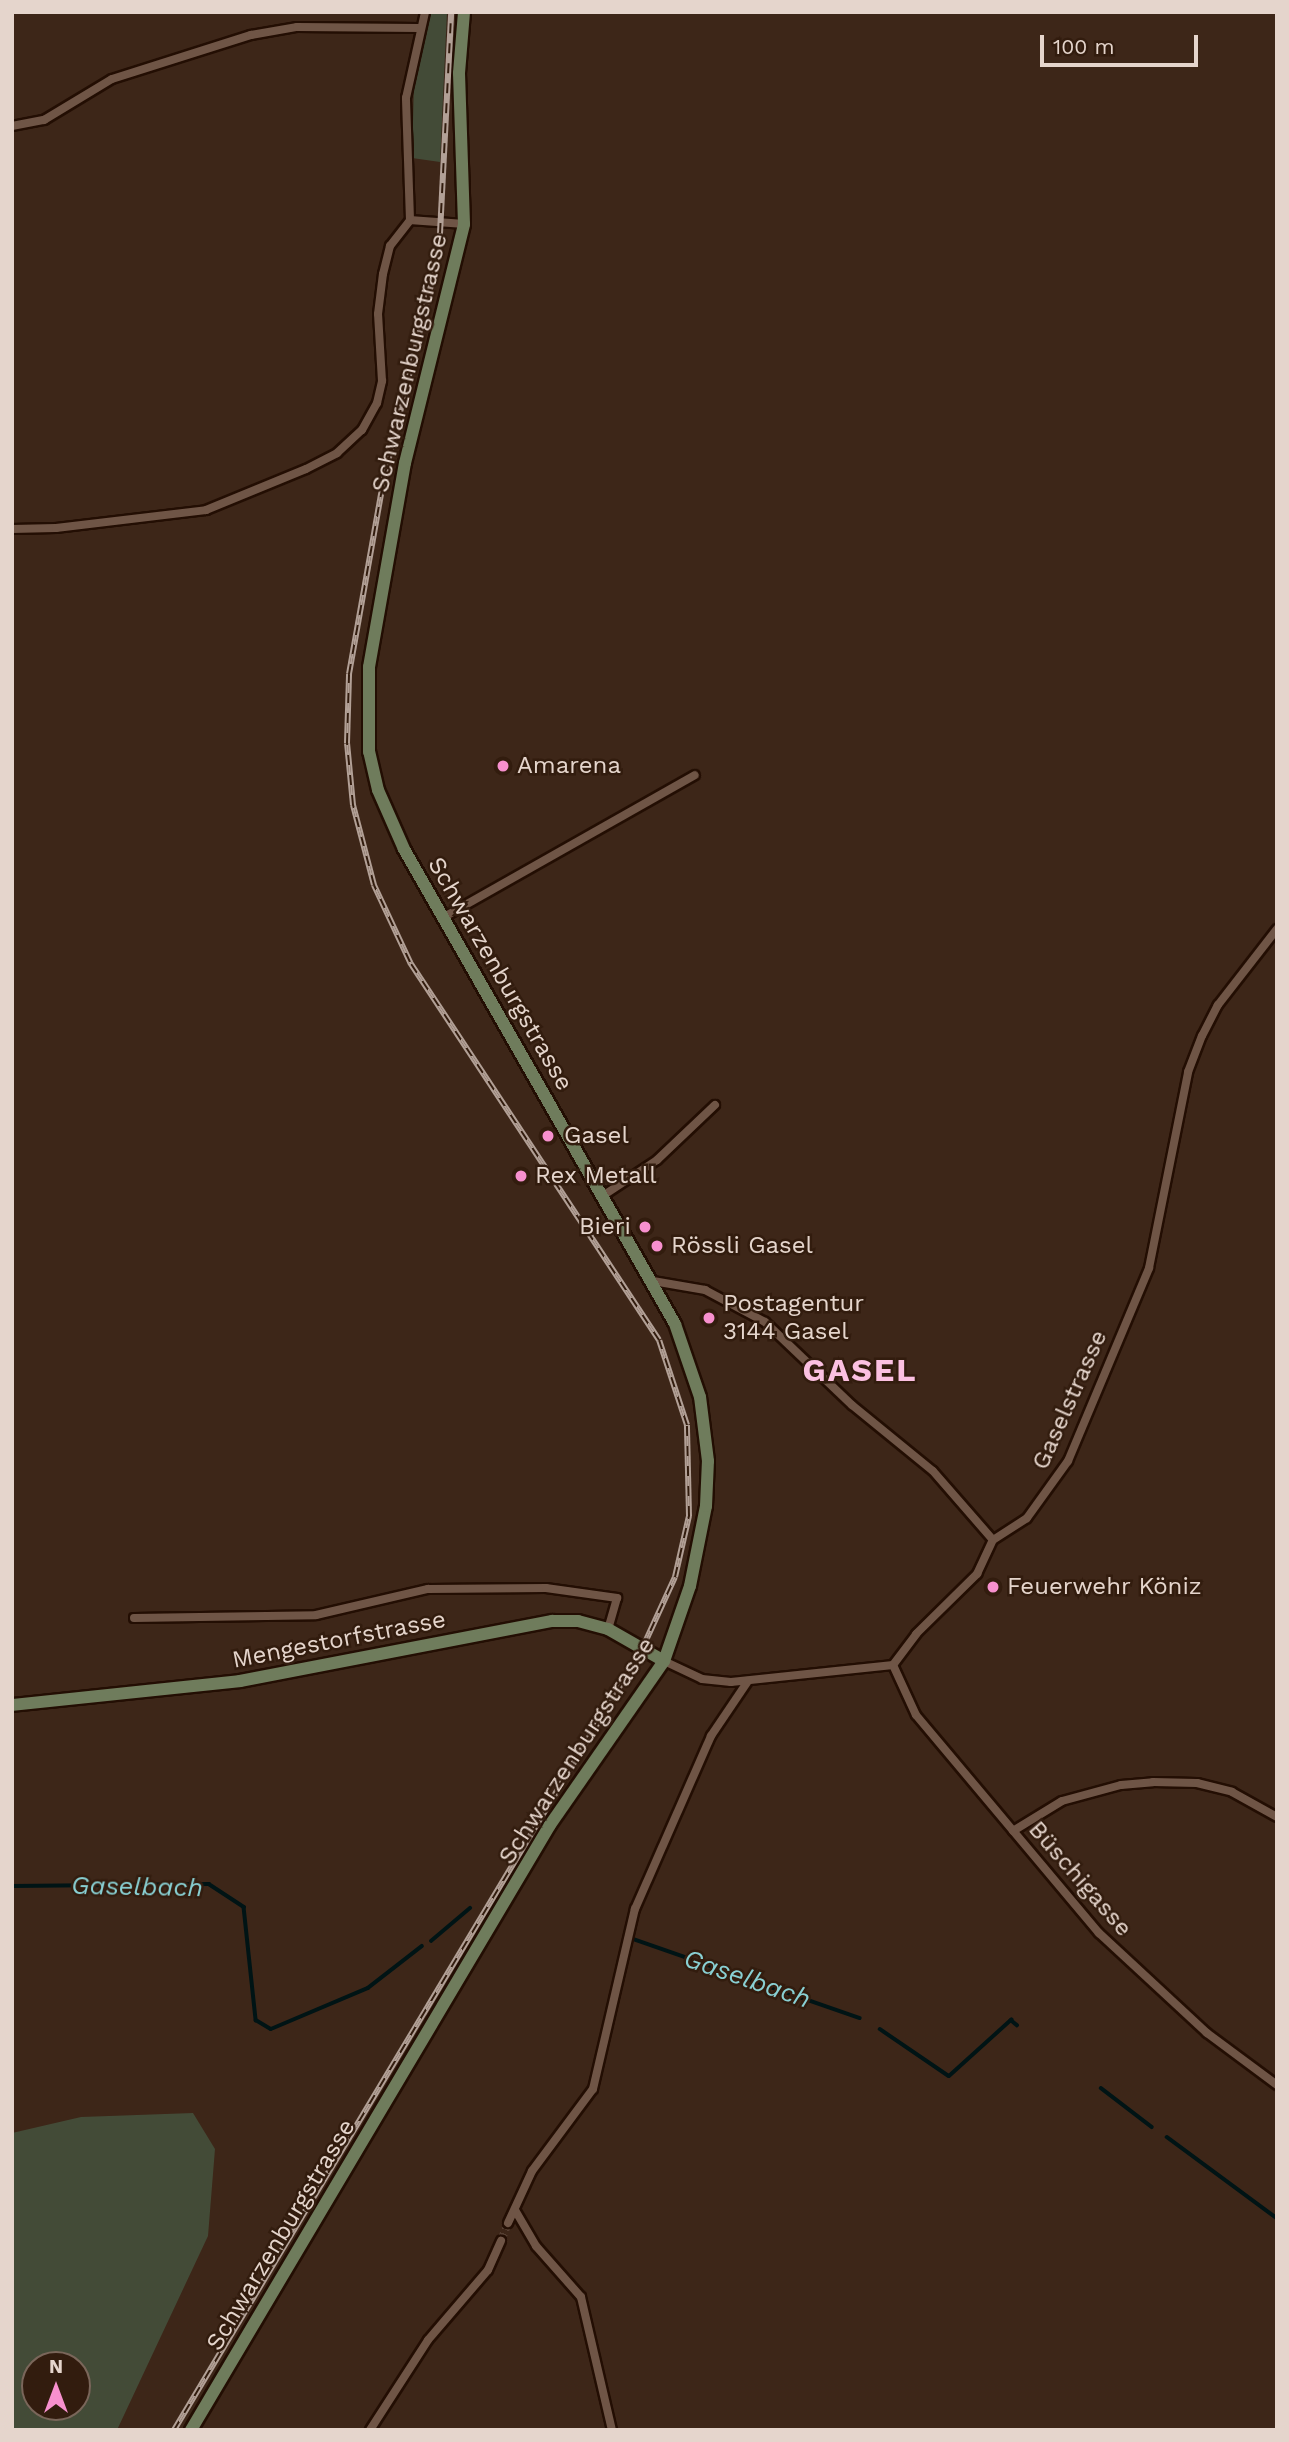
<!DOCTYPE html>
<html>
<head>
<meta charset="utf-8">
<style>
  body { margin:0 }
  #map { position:relative; width:1289px; height:2442px; overflow:hidden; background:#3d2618; font-family:"Work Sans",sans-serif }
  div>[style] { position:absolute }
  [style*='--x'] { left:calc(var(--x)*1px); top:calc(var(--y)*1px); width:calc(var(--w)*1px); rotate:calc(var(--a)*1deg) }
  .green>* { inset:0; background:#434b37 }
  .stream>* { height:3.5px; margin:-1.75px; padding:0 1.75px; transform-origin:1.75px; border-radius:1.75px; background:#001415 }
  .street-tunnel>* { height:8px; margin-top:-4px; transform-origin:0; background:repeating-linear-gradient(90deg,#564033 0 8px,transparent 0 12px) }
  .roads { filter:drop-shadow(2px 0 #230e03) drop-shadow(-2px 0 #230e03) drop-shadow(0 2px #230e03) drop-shadow(0 -2px #230e03) }
  .street>* { height:8px; margin:-4px; padding:0 4px; transform-origin:4px; border-radius:4px; background:#6f5546 }
  .secondary>* { height:12px; margin:-6px; padding:0 6px; transform-origin:6px; border-radius:6px; background:#6f7c5c }
  .rail>* { height:6px; margin-top:-3px; transform-origin:0; background:repeating-linear-gradient(90deg,#321c0e 0 10px,#b2a096 0 20px); box-sizing:border-box; border-block:2px solid #b2a096 }
  .dots>* { width:19px; height:19px; translate:-50% -50%; box-sizing:border-box; border:4px solid #321c0e; border-radius:50% }
  span { translate:-50% -50%; white-space:nowrap; text-align:center; line-height:1.15; -webkit-text-stroke:5px #321c0e; paint-order:stroke }
  .street-label { font-size:24px; color:#e5d5cc }
  .poi-label { font-size:24px; color:#e5d5cc }
  .left { translate:0 -50%; text-align:left }
  .right { translate:-100% -50%; text-align:right }
  .water-label { font-size:26px; color:#89d0d3; font-style:italic }
  .district-label { font-size:32px; color:#fbc0e1; font-weight:700; letter-spacing:2px }
  .frame { position:absolute; inset:0; border:14px solid #e5d5cc; pointer-events:none }
  .north { position:absolute; left:21px; top:2351px; width:70px; height:70px; box-sizing:border-box; background:#321c0e; border:2px solid #7a665a; border-radius:50%; rotate:0deg; font-size:19px; font-weight:700; line-height:28px; text-align:center; color:#e5d5cc }
  .north::after { content:''; display:block; margin:auto; width:24px; height:32px; background:#f790ce; clip-path:polygon(50% 0,100% 100%,50% 72%,0 100%) }
  .scale { position:absolute; left:1040px; top:35px; width:158px; height:32px; box-sizing:border-box; border:4px solid #e5d5cc; border-top:0; padding-left:9px; font-size:21px; line-height:24px; white-space:nowrap; color:#e5d5cc; -webkit-text-stroke:5px #321c0e; paint-order:stroke }
</style>
</head>
<body>
<div id="map">
  <div class="green">
    <i style="clip-path:polygon(447px 12px,440px 162px,412px 158px,414px 83px,429px 13px)"></i>
    <i style="clip-path:polygon(evenodd,193px 2113px,215px 2149px,208px 2236px,117px 2430px,12px 2430px,12px 2133px,81px 2117px,193px 2113px,35px 2365px,77px 2365px,77px 2407px,35px 2407px,35px 2365px)"></i>
  </div>
  <div class="stream">
    <i style="--x:12;--y:1886;--w:197;--a:-0.6"></i>
    <i style="--x:209;--y:1884;--w:42;--a:33.3"></i>
    <i style="--x:244;--y:1907;--w:114;--a:83.9"></i>
    <i style="--x:256;--y:2020;--w:17;--a:31"></i>
    <i style="--x:271;--y:2029;--w:105;--a:-22.9"></i>
    <i style="--x:368;--y:1988;--w:68;--a:-37.9"></i>
    <i style="--x:633;--y:1939;--w:240;--a:19.2"></i>
    <i style="--x:431;--y:1941;--w:51;--a:-40.2"></i>
    <i style="--x:880;--y:2029;--w:83;--a:34.3"></i>
    <i style="--x:949;--y:2076;--w:84;--a:-42.1"></i>
    <i style="--x:1011;--y:2020;--w:8;--a:40"></i>
    <i style="--x:1101;--y:2088;--w:64;--a:37.4"></i>
    <i style="--x:1167;--y:2137;--w:137;--a:36.4"></i>
  </div>
  <div class="street-tunnel">
    <i style="--x:501;--y:2241;--w:19;--a:-69"></i>
  </div>
  <div class="roads">
    <div class="street">
      <i style="--x:12;--y:126;--w:33;--a:-11"></i>
      <i style="--x:44;--y:120;--w:79;--a:-31.1"></i>
      <i style="--x:112;--y:79;--w:146;--a:-17.6"></i>
      <i style="--x:251;--y:35;--w:47;--a:-9.9"></i>
      <i style="--x:297;--y:27;--w:122;--a:0.5"></i>
      <i style="--x:410;--y:220;--w:54;--a:4.2"></i>
      <i style="--x:12;--y:529;--w:44;--a:-1.3"></i>
      <i style="--x:56;--y:528;--w:151;--a:-6.8"></i>
      <i style="--x:206;--y:510;--w:108;--a:-22.3"></i>
      <i style="--x:306;--y:469;--w:35;--a:-27"></i>
      <i style="--x:337;--y:453;--w:34;--a:-43"></i>
      <i style="--x:362;--y:430;--w:31;--a:-61"></i>
      <i style="--x:377;--y:403;--w:23;--a:-77"></i>
      <i style="--x:382;--y:381;--w:67;--a:-93.4"></i>
      <i style="--x:378;--y:314;--w:40;--a:-82.9"></i>
      <i style="--x:383;--y:274;--w:29;--a:-76"></i>
      <i style="--x:390;--y:246;--w:33;--a:-52"></i>
      <i style="--x:410;--y:220;--w:122;--a:-91.9"></i>
      <i style="--x:406;--y:98;--w:88;--a:-77.5"></i>
      <i style="--x:444;--y:917;--w:288;--a:-29.5"></i>
      <i style="--x:604;--y:1195;--w:64;--a:-33.4"></i>
      <i style="--x:657;--y:1160;--w:80;--a:-43.5"></i>
      <i style="--x:653;--y:1281;--w:53;--a:9.8"></i>
      <i style="--x:705;--y:1290;--w:68;--a:28.1"></i>
      <i style="--x:765;--y:1322;--w:120;--a:43.7"></i>
      <i style="--x:852;--y:1405;--w:104;--a:39.2"></i>
      <i style="--x:933;--y:1471;--w:91;--a:49"></i>
      <i style="--x:134;--y:1618;--w:182;--a:-0.9"></i>
      <i style="--x:316;--y:1615;--w:115;--a:-13.1"></i>
      <i style="--x:428;--y:1589;--w:118;--a:-0.5"></i>
      <i style="--x:546;--y:1588;--w:72;--a:8"></i>
      <i style="--x:617;--y:1598;--w:32;--a:106"></i>
      <i style="--x:664;--y:1661;--w:42;--a:25.3"></i>
      <i style="--x:702;--y:1679;--w:29;--a:6"></i>
      <i style="--x:731;--y:1682;--w:163;--a:-6"></i>
      <i style="--x:893;--y:1665;--w:39;--a:-53"></i>
      <i style="--x:916;--y:1634;--w:86;--a:-44.5"></i>
      <i style="--x:977;--y:1574;--w:38;--a:-65"></i>
      <i style="--x:993;--y:1540;--w:40;--a:-32.9"></i>
      <i style="--x:1027;--y:1518;--w:70;--a:-54.3"></i>
      <i style="--x:1068;--y:1461;--w:209;--a:-67.2"></i>
      <i style="--x:1149;--y:1268;--w:200;--a:-78.7"></i>
      <i style="--x:1188;--y:1072;--w:39;--a:-69"></i>
      <i style="--x:1202;--y:1036;--w:35;--a:-63"></i>
      <i style="--x:1218;--y:1005;--w:96;--a:-52.2"></i>
      <i style="--x:893;--y:1665;--w:55;--a:65.3"></i>
      <i style="--x:916;--y:1715;--w:285;--a:50"></i>
      <i style="--x:1099;--y:1933;--w:147;--a:42.8"></i>
      <i style="--x:1207;--y:2033;--w:87;--a:36.6"></i>
      <i style="--x:1013;--y:1831;--w:57;--a:-31.5"></i>
      <i style="--x:1062;--y:1801;--w:61;--a:-15.2"></i>
      <i style="--x:1121;--y:1785;--w:32;--a:-5"></i>
      <i style="--x:1153;--y:1782;--w:44;--a:1.3"></i>
      <i style="--x:1197;--y:1783;--w:36;--a:14"></i>
      <i style="--x:1232;--y:1792;--w:51;--a:29.1"></i>
      <i style="--x:515;--y:2210;--w:42;--a:59.7"></i>
      <i style="--x:536;--y:2246;--w:68;--a:48.6"></i>
      <i style="--x:581;--y:2297;--w:137;--a:76.9"></i>
      <i style="--x:508;--y:2223;--w:57;--a:-65.2"></i>
      <i style="--x:532;--y:2171;--w:102;--a:-53.4"></i>
      <i style="--x:593;--y:2089;--w:185;--a:-76.9"></i>
      <i style="--x:635;--y:1909;--w:189;--a:-66.3"></i>
      <i style="--x:711;--y:1736;--w:66;--a:-56.1"></i>
      <i style="--x:370;--y:2430;--w:107;--a:-57.2"></i>
      <i style="--x:428;--y:2340;--w:92;--a:-49.4"></i>
      <i style="--x:488;--y:2270;--w:32;--a:-66"></i>
    </div>
    <div class="secondary">
      <i style="--x:12;--y:1705;--w:229;--a:-6"></i>
      <i style="--x:240;--y:1681;--w:318;--a:-10.9"></i>
      <i style="--x:552;--y:1621;--w:26;--a:0"></i>
      <i style="--x:578;--y:1621;--w:31;--a:15"></i>
      <i style="--x:608;--y:1629;--w:64;--a:29.7"></i>
      <i style="--x:191;--y:2430;--w:703;--a:-59.32"></i>
      <i style="--x:550;--y:1825;--w:200;--a:-55.2"></i>
      <i style="--x:664;--y:1661;--w:79;--a:-70.9"></i>
      <i style="--x:690;--y:1586;--w:82;--a:-78.7"></i>
      <i style="--x:706;--y:1506;--w:45;--a:-87.5"></i>
      <i style="--x:708;--y:1461;--w:64;--a:-97.1"></i>
      <i style="--x:700;--y:1397;--w:77;--a:-108.9"></i>
      <i style="--x:675;--y:1324;--w:547;--a:-119.71"></i>
      <i style="--x:404;--y:849;--w:64;--a:-113.8"></i>
      <i style="--x:378;--y:790;--w:39;--a:-103"></i>
      <i style="--x:369;--y:752;--w:85;--a:-90"></i>
      <i style="--x:369;--y:667;--w:207;--a:-80"></i>
      <i style="--x:405;--y:463;--w:246;--a:-76.1"></i>
      <i style="--x:464;--y:224;--w:151;--a:-91.9"></i>
      <i style="--x:459;--y:73;--w:61;--a:-85.3"></i>
    </div>
  </div>
  <div class="rail">
    <i style="--x:174;--y:2430;--w:910;--a:-59.07"></i>
    <i style="--x:642;--y:1649;--w:79;--a:-65.4"></i>
    <i style="--x:675;--y:1577;--w:63;--a:-77.1"></i>
    <i style="--x:689;--y:1516;--w:91;--a:-91.3"></i>
    <i style="--x:687;--y:1425;--w:89;--a:-108.2"></i>
    <i style="--x:659;--y:1340;--w:453;--a:-123.4"></i>
    <i style="--x:410;--y:962;--w:85;--a:-115.1"></i>
    <i style="--x:374;--y:885;--w:83;--a:-104.7"></i>
    <i style="--x:353;--y:805;--w:62;--a:-95.5"></i>
    <i style="--x:347;--y:743;--w:69;--a:-88.3"></i>
    <i style="--x:349;--y:674;--w:199;--a:-79.9"></i>
    <i style="--x:384;--y:478;--w:232;--a:-76.3"></i>
    <i style="--x:439;--y:253;--w:241;--a:-87.1"></i>
  </div>
  <div class="dots">
    <i style="left:503px;top:766px;background:#f790ce"></i>
    <i style="left:548px;top:1136px;background:#f790ce"></i>
    <i style="left:521px;top:1176px;background:#f790ce"></i>
    <i style="left:645px;top:1227px;background:#f790ce"></i>
    <i style="left:657px;top:1246px;background:#f790ce"></i>
    <i style="left:709px;top:1318px;background:#f790ce"></i>
    <i style="left:993px;top:1587px;background:#f790ce"></i>
  </div>
  <div class="street-label">
    <span style="left:410px;top:363px;rotate:-77deg">Schwarzenburgstrasse</span>
    <span style="left:500px;top:974px;rotate:60deg">Schwarzenburgstrasse</span>
    <span style="left:1070px;top:1400px;rotate:-66deg">Gaselstrasse</span>
    <span style="left:339px;top:1640px;rotate:-11deg">Mengestorfstrasse</span>
    <span style="left:577px;top:1751px;rotate:-57deg">Schwarzenburgstrasse</span>
    <span style="left:1080px;top:1879px;rotate:49deg">Büschigasse</span>
    <span style="left:281px;top:2235px;rotate:-59deg">Schwarzenburgstrasse</span>
  </div>
  <div class="poi-label">
    <span class="left" style="left:517px;top:766px">Amarena</span>
    <span class="left" style="left:564px;top:1136px">Gasel</span>
    <span class="left" style="left:535px;top:1176px">Rex Metall</span>
    <span class="right" style="left:631px;top:1227px">Bieri</span>
    <span class="left" style="left:671px;top:1246px">Rössli Gasel</span>
    <span class="left" style="left:723px;top:1318px">Postagentur<br>3144 Gasel</span>
    <span class="left" style="left:1007px;top:1587px">Feuerwehr Köniz</span>
  </div>
  <div class="water-label">
    <span style="left:137px;top:1887px;rotate:1deg">Gaselbach</span>
    <span style="left:747px;top:1979px;rotate:19deg">Gaselbach</span>
  </div>
  <div class="district-label">
    <span style="left:860px;top:1370px">GASEL</span>
  </div>
  <div class="frame"></div>
  <div class="north">N</div>
  <div class="scale">100 m</div>
</div>
</body>
</html>
